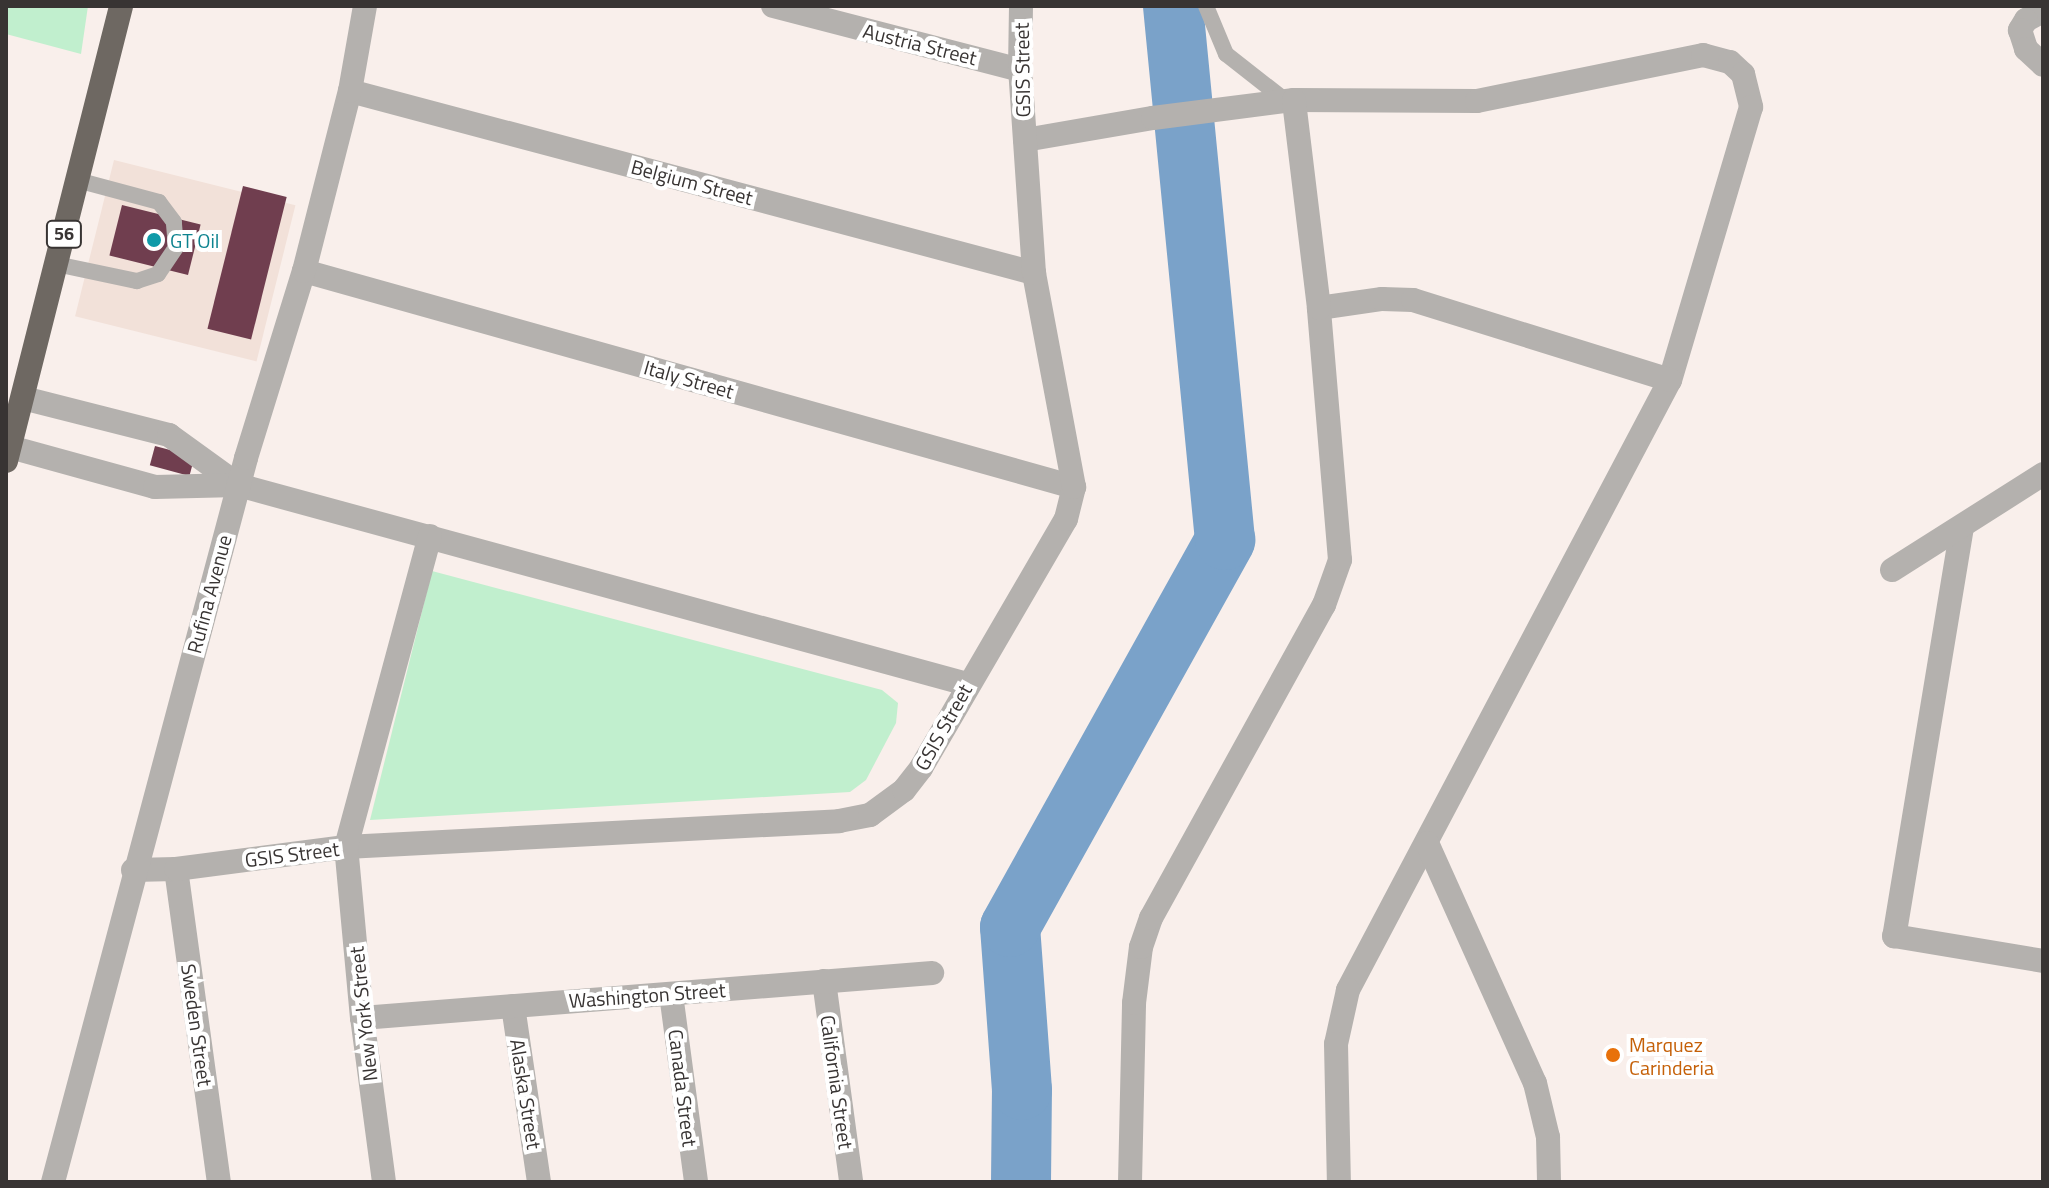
<!DOCTYPE html>
<html>
<head>
<meta charset="utf-8">
<style>
  body { margin:0 }
  #map { position:relative; width:2049px; height:1188px; overflow:hidden; background:#f9efeb; font-family:"Titillium Web",sans-serif }
  div>[style] { position:absolute }
  [style*='--x'] { left:calc(var(--x)*1px); top:calc(var(--y)*1px); width:calc(var(--w)*1px); rotate:calc(var(--a)*1deg) }
  .built>* { inset:0; background:#f2e1d9; transform-origin:0 0 }
  .green>* { inset:0; background:#c1efce }
  .river>* { height:60px; margin:-30px; padding:0 30px; transform-origin:30px; border-radius:30px; background:#7aa2c9 }
  .building>* { inset:0; background:#703e4f; transform-origin:0 0 }
  .lane>* { height:16px; margin:-8px; padding:0 8px; transform-origin:8px; border-radius:8px; background:#b4b1ae }
  .street>* { height:24px; margin:-12px; padding:0 12px; transform-origin:12px; border-radius:12px; background:#b4b1ae }
  .highway>* { height:24px; margin:-12px; padding:0 12px; transform-origin:12px; border-radius:12px; background:#6e6862 }
  .dots>* { width:22px; height:22px; translate:-50% -50%; box-sizing:border-box; border:4px solid #fff; border-radius:50% }
  span { translate:-50% -50%; white-space:nowrap; text-align:center; line-height:1.15; -webkit-text-stroke:8px #fff; paint-order:stroke }
  .shield-label span { padding:2px 6px; background:#fff; border:2px solid; border-radius:6px; -webkit-text-stroke-width:0 }
  .shield-label { font-size:18px; color:#383433; font-weight:700 }
  .street-label { font-size:20px; color:#383433 }
  .culture-label { font-size:20px; color:#0d838f }
  .left { translate:0 -50%; text-align:left }
  .food-label { font-size:20px; color:#c56008 }
  .frame { position:absolute; inset:0; border:8px solid #383433; pointer-events:none }
</style>
</head>
<body>
<div id="map">
  <div class="built">
    <i style="left:114px;top:160px;width:187px;height:161px;rotate:14deg"></i>
  </div>
  <div class="green">
    <i style="clip-path:polygon(6px 6px,88px 6px,81px 54px,6px 34px)"></i>
    <i style="clip-path:polygon(432px 571px,882px 690px,898px 703px,896px 723px,866px 780px,850px 792px,370px 820px)"></i>
  </div>
  <div class="river">
    <i style="--x:1021;--y:1182;--w:92;--a:-89.4"></i>
    <i style="--x:1022;--y:1090;--w:163;--a:-94.2"></i>
    <i style="--x:1010;--y:927;--w:443;--a:-60.9"></i>
    <i style="--x:1225;--y:540;--w:537;--a:-95.56"></i>
  </div>
  <div class="building">
    <i style="left:243px;top:186px;width:45px;height:147px;rotate:14deg"></i>
    <i style="left:122px;top:205px;width:81px;height:52px;rotate:14deg"></i>
    <i style="left:155px;top:446px;width:41px;height:20px;rotate:15deg"></i>
  </div>
  <div class="lane">
    <i style="--x:1206;--y:6;--w:52;--a:67.4"></i>
    <i style="--x:1226;--y:54;--w:76;--a:38.1"></i>
    <i style="--x:56;--y:264;--w:83;--a:11.9"></i>
    <i style="--x:137;--y:281;--w:22;--a:-18"></i>
    <i style="--x:158;--y:274;--w:32;--a:-56"></i>
    <i style="--x:176;--y:247;--w:25;--a:-95"></i>
    <i style="--x:174;--y:222;--w:25;--a:-127"></i>
    <i style="--x:159;--y:202;--w:85;--a:-165"></i>
  </div>
  <div class="street">
    <i style="--x:773;--y:6;--w:255;--a:14.5"></i>
    <i style="--x:2043;--y:11;--w:19;--a:152"></i>
    <i style="--x:2026;--y:20;--w:12;--a:121"></i>
    <i style="--x:2020;--y:30;--w:20;--a:72"></i>
    <i style="--x:2026;--y:49;--w:23;--a:43"></i>
    <i style="--x:350;--y:91;--w:708;--a:14.9"></i>
    <i style="--x:1025;--y:140;--w:130;--a:-9.8"></i>
    <i style="--x:1153;--y:118;--w:142;--a:-7.3"></i>
    <i style="--x:1294;--y:100;--w:183;--a:0.3"></i>
    <i style="--x:1477;--y:101;--w:231;--a:-11.5"></i>
    <i style="--x:1703;--y:55;--w:28;--a:15"></i>
    <i style="--x:1730;--y:62;--w:18;--a:43"></i>
    <i style="--x:1743;--y:74;--w:34;--a:76"></i>
    <i style="--x:1751;--y:107;--w:285;--a:106.5"></i>
    <i style="--x:1670;--y:380;--w:690;--a:117.83"></i>
    <i style="--x:1348;--y:990;--w:55;--a:102.5"></i>
    <i style="--x:1336;--y:1044;--w:138;--a:88.8"></i>
    <i style="--x:304;--y:271;--w:800;--a:15.67"></i>
    <i style="--x:1319;--y:308;--w:64;--a:-8.1"></i>
    <i style="--x:1382;--y:299;--w:31;--a:2"></i>
    <i style="--x:1413;--y:300;--w:269;--a:17.3"></i>
    <i style="--x:23;--y:398;--w:151;--a:14.2"></i>
    <i style="--x:169;--y:435;--w:85;--a:35.9"></i>
    <i style="--x:10;--y:447;--w:150;--a:15.4"></i>
    <i style="--x:155;--y:487;--w:83;--a:-1.4"></i>
    <i style="--x:238;--y:485;--w:756;--a:15.27"></i>
    <i style="--x:1962;--y:527;--w:415;--a:99.4"></i>
    <i style="--x:1894;--y:936;--w:151;--a:9.5"></i>
    <i style="--x:1892;--y:570;--w:179;--a:-32.4"></i>
    <i style="--x:1427;--y:843;--w:263;--a:65.8"></i>
    <i style="--x:1535;--y:1083;--w:56;--a:76.5"></i>
    <i style="--x:1548;--y:1137;--w:45;--a:88.7"></i>
    <i style="--x:176;--y:869;--w:316;--a:82.2"></i>
    <i style="--x:133;--y:870;--w:43;--a:-1.3"></i>
    <i style="--x:176;--y:869;--w:171;--a:-7.4"></i>
    <i style="--x:346;--y:847;--w:494;--a:-3"></i>
    <i style="--x:839;--y:821;--w:32;--a:-11"></i>
    <i style="--x:870;--y:815;--w:42;--a:-36.3"></i>
    <i style="--x:904;--y:790;--w:28;--a:-52"></i>
    <i style="--x:921;--y:768;--w:288;--a:-59.8"></i>
    <i style="--x:1066;--y:519;--w:33;--a:-76"></i>
    <i style="--x:1074;--y:487;--w:218;--a:-100.6"></i>
    <i style="--x:1034;--y:273;--w:203;--a:-93.9"></i>
    <i style="--x:1020;--y:70;--w:64;--a:-89.1"></i>
    <i style="--x:824;--y:981;--w:203;--a:82.3"></i>
    <i style="--x:671;--y:994;--w:190;--a:82.4"></i>
    <i style="--x:513;--y:1006;--w:178;--a:81.6"></i>
    <i style="--x:362;--y:1018;--w:572;--a:-4.51"></i>
    <i style="--x:53;--y:1182;--w:749;--a:-75.07"></i>
    <i style="--x:246;--y:458;--w:196;--a:-72.8"></i>
    <i style="--x:304;--y:271;--w:186;--a:-75.7"></i>
    <i style="--x:350;--y:91;--w:86;--a:-80"></i>
    <i style="--x:384;--y:1182;--w:165;--a:-97.6"></i>
    <i style="--x:362;--y:1018;--w:172;--a:-95.3"></i>
    <i style="--x:346;--y:847;--w:322;--a:-74.9"></i>
    <i style="--x:1130;--y:1182;--w:179;--a:-88.7"></i>
    <i style="--x:1134;--y:1003;--w:56;--a:-82.9"></i>
    <i style="--x:1141;--y:947;--w:31;--a:-71"></i>
    <i style="--x:1151;--y:918;--w:358;--a:-61.1"></i>
    <i style="--x:1324;--y:605;--w:48;--a:-70.4"></i>
    <i style="--x:1340;--y:560;--w:253;--a:-94.8"></i>
    <i style="--x:1319;--y:308;--w:209;--a:-96.9"></i>
  </div>
  <div class="highway">
    <i style="--x:6;--y:461;--w:469;--a:-75.8"></i>
  </div>
  <div class="dots">
    <i style="left:154px;top:240px;background:#0f9aa8"></i>
    <i style="left:1613px;top:1055px;background:#e8710a"></i>
  </div>
  <div class="shield-label">
    <span style="left:64px;top:234px">56</span>
  </div>
  <div class="street-label">
    <span style="left:920px;top:44px;rotate:14deg">Austria Street</span>
    <span style="left:1022px;top:70px;rotate:-91deg">GSIS Street</span>
    <span style="left:692px;top:182px;rotate:15deg">Belgium Street</span>
    <span style="left:689px;top:379px;rotate:16deg">Italy Street</span>
    <span style="left:209px;top:594px;rotate:-75deg">Rufina Avenue</span>
    <span style="left:943px;top:727px;rotate:-61deg">GSIS Street</span>
    <span style="left:292px;top:854px;rotate:-7deg">GSIS Street</span>
    <span style="left:647px;top:995px;rotate:-4deg">Washington Street</span>
    <span style="left:363px;top:1014px;rotate:-96deg">New York Street</span>
    <span style="left:197px;top:1025px;rotate:82deg">Sweden Street</span>
    <span style="left:837px;top:1082px;rotate:82deg">California Street</span>
    <span style="left:683px;top:1088px;rotate:83deg">Canada Street</span>
    <span style="left:526px;top:1094px;rotate:81deg">Alaska Street</span>
  </div>
  <div class="culture-label">
    <span class="left" style="left:170px;top:240px">GT Oil</span>
  </div>
  <div class="food-label">
    <span class="left" style="left:1629px;top:1056px">Marquez<br>Carinderia</span>
  </div>
  <div class="frame"></div>
</div>
</body>
</html>
